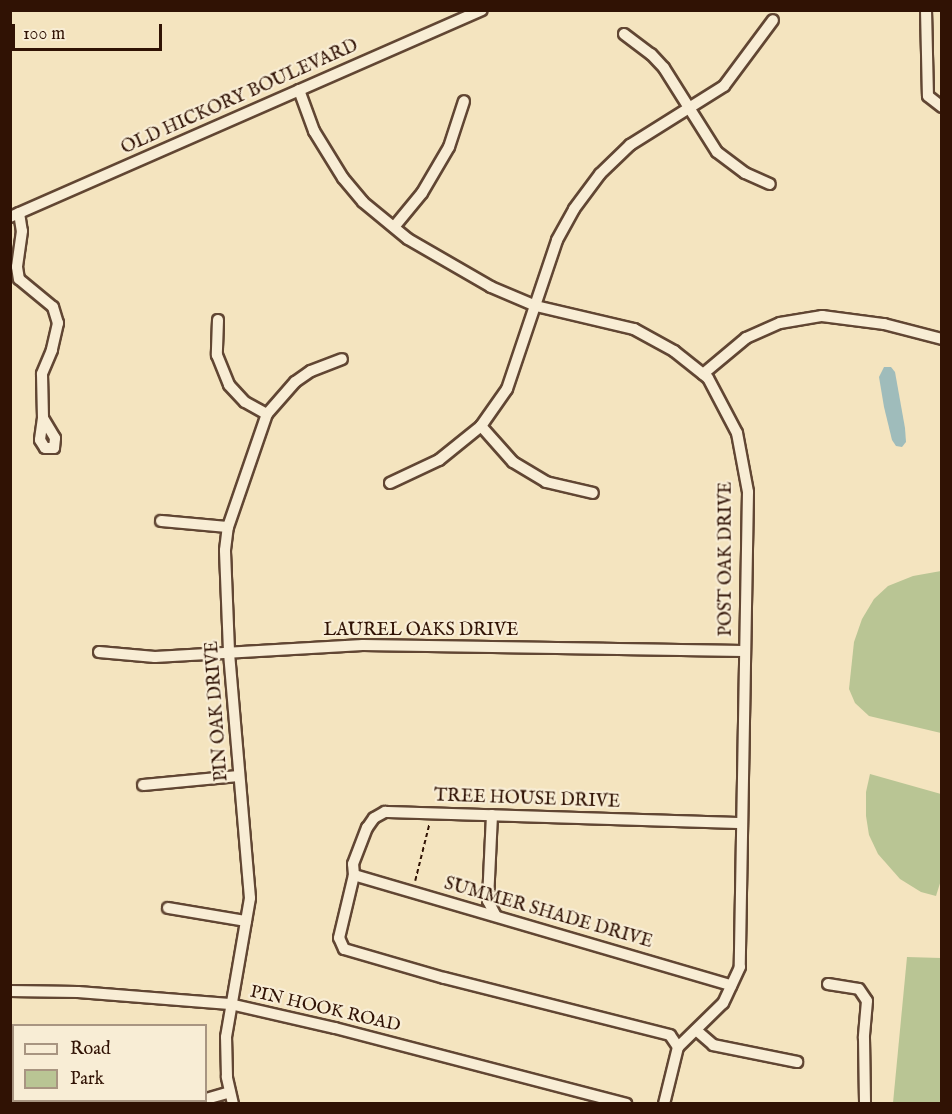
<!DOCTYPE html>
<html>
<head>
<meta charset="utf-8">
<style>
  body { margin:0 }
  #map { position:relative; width:952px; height:1114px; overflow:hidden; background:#f4e4bf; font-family:"IM FELL English",serif }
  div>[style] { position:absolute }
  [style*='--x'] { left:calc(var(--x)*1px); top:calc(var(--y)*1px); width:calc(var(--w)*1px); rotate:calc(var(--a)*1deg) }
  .green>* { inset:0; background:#b9c594 }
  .water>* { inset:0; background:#9fbcbb }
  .path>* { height:1.5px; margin-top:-0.75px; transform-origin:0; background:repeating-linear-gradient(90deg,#301204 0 4.5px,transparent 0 7.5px) }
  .roads { filter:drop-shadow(2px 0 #614633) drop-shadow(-2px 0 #614633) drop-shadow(0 2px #614633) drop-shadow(0 -2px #614633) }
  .minor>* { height:10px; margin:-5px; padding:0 5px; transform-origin:5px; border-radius:5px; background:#f8edd5 }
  span { translate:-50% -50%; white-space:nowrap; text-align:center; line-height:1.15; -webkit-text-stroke:4.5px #f8edd5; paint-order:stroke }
  .street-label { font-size:18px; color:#301204 }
  .frame { position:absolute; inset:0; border:12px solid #301204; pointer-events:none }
  .legend { position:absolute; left:12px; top:1024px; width:195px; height:78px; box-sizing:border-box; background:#f8edd5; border:2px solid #a89581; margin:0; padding:8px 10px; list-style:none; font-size:18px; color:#301204 }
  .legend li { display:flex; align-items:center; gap:12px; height:30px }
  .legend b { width:30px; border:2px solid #a89581 }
  .scale { position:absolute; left:12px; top:24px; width:150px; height:27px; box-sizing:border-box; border:3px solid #301204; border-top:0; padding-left:8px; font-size:18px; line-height:21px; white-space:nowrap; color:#301204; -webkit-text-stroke:4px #f8edd5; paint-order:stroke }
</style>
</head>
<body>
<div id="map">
  <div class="green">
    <i style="clip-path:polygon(941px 571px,941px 733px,869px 716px,855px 703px,849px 689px,854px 642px,862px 619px,874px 599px,888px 586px,913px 576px)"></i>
    <i style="clip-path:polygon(870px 774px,941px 794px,941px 880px,936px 896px,921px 892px,900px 879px,878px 854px,869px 835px,866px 816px,866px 792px)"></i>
    <i style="clip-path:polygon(907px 957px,941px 958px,941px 1103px,893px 1103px)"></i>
  </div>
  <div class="water">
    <i style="clip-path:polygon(884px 367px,891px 367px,895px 372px,905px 428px,906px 442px,902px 447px,896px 446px,892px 440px,884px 407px,879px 377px)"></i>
  </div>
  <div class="path">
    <i style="--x:415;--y:881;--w:58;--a:-76"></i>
  </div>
  <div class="roads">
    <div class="minor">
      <i style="--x:926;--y:10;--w:86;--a:88.7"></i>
      <i style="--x:928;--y:96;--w:18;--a:38"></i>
      <i style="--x:624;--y:34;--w:34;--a:37"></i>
      <i style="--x:651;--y:54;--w:19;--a:47"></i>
      <i style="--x:664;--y:68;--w:99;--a:57.8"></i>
      <i style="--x:717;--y:152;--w:35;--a:37"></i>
      <i style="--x:745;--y:173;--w:27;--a:24"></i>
      <i style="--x:299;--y:90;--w:44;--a:69.9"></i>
      <i style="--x:314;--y:131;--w:55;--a:58.3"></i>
      <i style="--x:343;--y:178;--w:31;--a:50"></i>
      <i style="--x:363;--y:202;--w:58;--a:39.4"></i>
      <i style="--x:408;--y:239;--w:96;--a:30"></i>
      <i style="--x:491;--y:287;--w:49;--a:22.9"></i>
      <i style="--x:536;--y:306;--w:101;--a:13.2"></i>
      <i style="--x:634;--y:329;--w:46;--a:28.8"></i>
      <i style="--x:674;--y:351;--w:43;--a:38.5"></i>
      <i style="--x:708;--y:378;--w:62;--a:62.2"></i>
      <i style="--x:737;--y:433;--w:60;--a:79.4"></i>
      <i style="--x:748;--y:492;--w:475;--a:91"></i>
      <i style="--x:740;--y:967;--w:40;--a:115"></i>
      <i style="--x:723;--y:1003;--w:63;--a:135.6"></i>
      <i style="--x:678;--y:1047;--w:59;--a:103.8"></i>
      <i style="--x:19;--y:213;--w:18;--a:81"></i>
      <i style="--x:22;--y:231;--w:36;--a:98"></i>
      <i style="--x:17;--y:267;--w:12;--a:81"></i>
      <i style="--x:19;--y:279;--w:44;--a:39.5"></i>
      <i style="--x:53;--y:307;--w:17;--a:73"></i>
      <i style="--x:58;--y:323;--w:28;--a:103"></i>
      <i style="--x:52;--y:350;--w:26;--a:113"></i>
      <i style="--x:42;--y:374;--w:44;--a:88.7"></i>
      <i style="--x:43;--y:418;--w:22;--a:98"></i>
      <i style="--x:40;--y:440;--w:9;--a:58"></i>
      <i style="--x:45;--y:448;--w:9;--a:0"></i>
      <i style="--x:54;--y:448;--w:10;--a:-84"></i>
      <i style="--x:55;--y:438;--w:23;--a:-121"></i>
      <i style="--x:10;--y:217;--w:515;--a:-23.68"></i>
      <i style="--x:394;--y:227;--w:44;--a:-50.5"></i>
      <i style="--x:422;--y:193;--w:53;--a:-59.6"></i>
      <i style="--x:449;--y:147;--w:48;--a:-71.9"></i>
      <i style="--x:218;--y:320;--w:35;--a:92"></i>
      <i style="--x:217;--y:355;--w:32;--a:68"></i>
      <i style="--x:229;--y:385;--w:23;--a:47"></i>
      <i style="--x:245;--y:402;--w:25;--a:29"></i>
      <i style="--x:703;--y:374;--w:56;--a:-39.9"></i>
      <i style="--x:746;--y:338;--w:37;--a:-24"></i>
      <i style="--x:780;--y:323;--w:43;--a:-9.5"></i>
      <i style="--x:822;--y:316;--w:63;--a:7.4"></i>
      <i style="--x:884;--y:324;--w:60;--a:14.5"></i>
      <i style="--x:481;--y:426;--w:48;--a:48.4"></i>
      <i style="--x:513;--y:462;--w:39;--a:31"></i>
      <i style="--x:546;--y:482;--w:48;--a:13.2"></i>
      <i style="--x:390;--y:483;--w:54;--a:-25.1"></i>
      <i style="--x:439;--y:460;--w:54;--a:-39"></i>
      <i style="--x:481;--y:426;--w:45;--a:-54.9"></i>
      <i style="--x:507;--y:389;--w:157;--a:-71.4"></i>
      <i style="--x:557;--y:240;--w:35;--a:-61"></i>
      <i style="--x:574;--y:209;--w:44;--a:-53.4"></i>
      <i style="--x:600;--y:174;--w:42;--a:-44"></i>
      <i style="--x:630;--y:145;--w:111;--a:-32.1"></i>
      <i style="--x:724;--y:86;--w:82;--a:-53.4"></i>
      <i style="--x:161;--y:521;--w:67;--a:5.1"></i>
      <i style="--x:99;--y:652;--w:56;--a:5.1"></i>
      <i style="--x:155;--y:657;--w:208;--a:-3.3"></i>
      <i style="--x:363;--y:645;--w:380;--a:0.9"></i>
      <i style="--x:143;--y:785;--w:96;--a:-5.4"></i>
      <i style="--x:492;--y:815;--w:86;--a:92.7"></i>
      <i style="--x:488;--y:901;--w:17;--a:62"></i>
      <i style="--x:354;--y:875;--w:393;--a:16.3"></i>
      <i style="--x:168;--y:908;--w:79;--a:9.5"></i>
      <i style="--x:828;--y:984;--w:31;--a:9"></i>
      <i style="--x:859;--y:989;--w:14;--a:56"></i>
      <i style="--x:867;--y:1001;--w:37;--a:95"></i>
      <i style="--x:864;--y:1038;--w:66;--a:89.1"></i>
      <i style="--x:10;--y:991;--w:68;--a:0.8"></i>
      <i style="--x:78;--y:992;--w:152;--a:4.5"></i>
      <i style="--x:230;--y:1004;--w:108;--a:12.9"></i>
      <i style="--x:335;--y:1028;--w:301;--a:14.6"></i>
      <i style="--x:696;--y:1030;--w:23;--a:41"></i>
      <i style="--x:713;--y:1045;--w:86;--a:11.4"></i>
      <i style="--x:678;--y:1047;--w:14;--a:-124"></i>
      <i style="--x:670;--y:1035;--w:233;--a:-165.8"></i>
      <i style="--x:444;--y:978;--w:104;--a:-163.8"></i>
      <i style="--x:344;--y:949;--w:12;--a:-114"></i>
      <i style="--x:339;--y:938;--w:65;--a:-76.6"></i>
      <i style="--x:354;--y:875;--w:11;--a:-95"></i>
      <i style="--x:353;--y:864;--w:39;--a:-69"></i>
      <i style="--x:367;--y:828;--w:12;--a:-55"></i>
      <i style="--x:374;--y:818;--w:13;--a:-29"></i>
      <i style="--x:385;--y:812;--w:356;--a:1.8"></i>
      <i style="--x:206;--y:1099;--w:25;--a:-16"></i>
      <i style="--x:188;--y:1104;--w:12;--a:-20"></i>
      <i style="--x:233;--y:1104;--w:28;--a:-103"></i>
      <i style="--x:227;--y:1077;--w:40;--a:-91.4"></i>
      <i style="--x:226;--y:1037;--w:141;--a:-80.2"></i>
      <i style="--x:250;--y:898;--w:248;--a:-94.9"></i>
      <i style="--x:229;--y:651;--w:101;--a:-92.3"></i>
      <i style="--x:225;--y:550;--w:23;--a:-83"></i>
      <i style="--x:228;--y:527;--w:120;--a:-71"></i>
      <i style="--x:267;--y:414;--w:43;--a:-48.8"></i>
      <i style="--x:295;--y:382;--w:19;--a:-35"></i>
      <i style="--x:311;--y:371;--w:33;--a:-21"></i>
    </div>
  </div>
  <div class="street-label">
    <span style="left:240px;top:98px;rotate:-24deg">OLD HICKORY BOULEVARD</span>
    <span style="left:727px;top:559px;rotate:-90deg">POST OAK DRIVE</span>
    <span style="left:421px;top:631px">LAUREL OAKS DRIVE</span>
    <span style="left:218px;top:711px;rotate:-94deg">PIN OAK DRIVE</span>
    <span style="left:527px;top:800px;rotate:2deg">TREE HOUSE DRIVE</span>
    <span style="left:548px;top:914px;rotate:16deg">SUMMER SHADE DRIVE</span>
    <span style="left:325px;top:1010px;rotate:13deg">PIN HOOK ROAD</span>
  </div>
  <div class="frame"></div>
  <ul class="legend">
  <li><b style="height:8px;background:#f8edd5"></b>Road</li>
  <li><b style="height:16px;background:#b9c594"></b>Park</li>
  </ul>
  <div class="scale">100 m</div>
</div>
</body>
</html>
